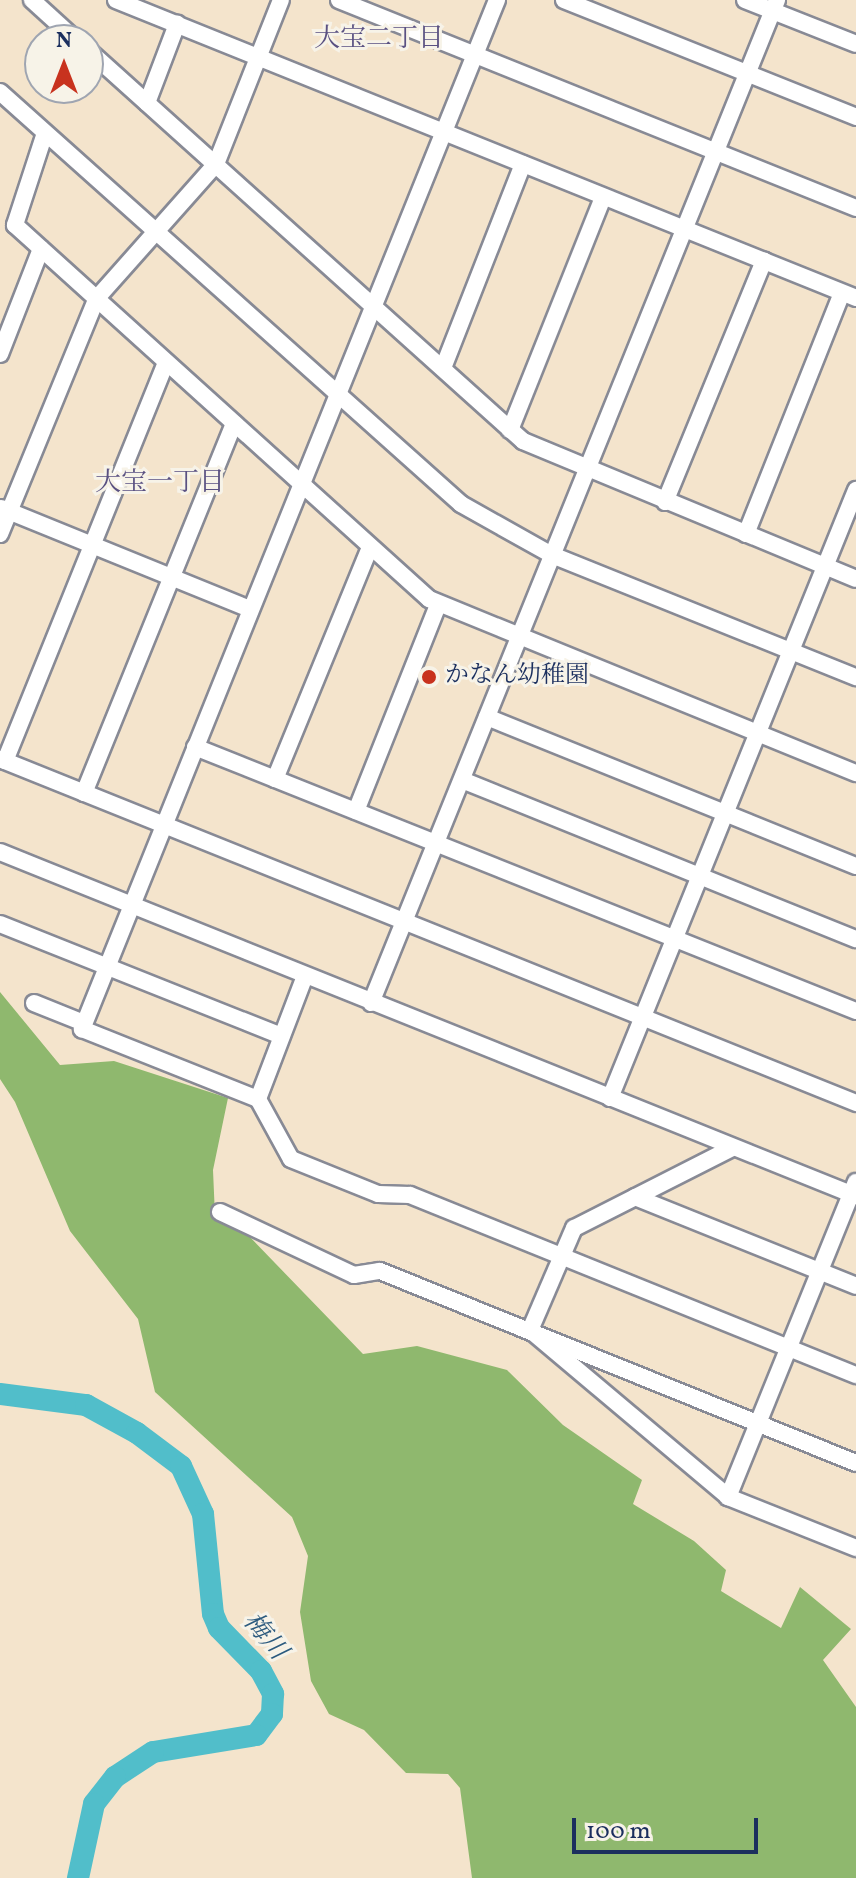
<!DOCTYPE html>
<html>
<head>
<meta charset="utf-8">
<style>
  body { margin:0 }
  #map { position:relative; width:856px; height:1878px; overflow:hidden; background:#f4e4cc; font-family:Vollkorn,"Noto Serif JP",serif }
  div>[style] { position:absolute }
  [style*='--x'] { left:calc(var(--x)*1px); top:calc(var(--y)*1px); width:calc(var(--w)*1px); rotate:calc(var(--a)*1deg) }
  .forest>* { inset:0; background:#8fb86e }
  .river>* { height:22px; margin:-11px; padding:0 11px; transform-origin:11px; border-radius:11px; background:#51beca }
  .roads { filter:drop-shadow(2px 0 #888a95) drop-shadow(-2px 0 #888a95) drop-shadow(0 2px #888a95) drop-shadow(0 -2px #888a95) }
  .minor>* { height:16px; margin:-8px; padding:0 8px; transform-origin:8px; border-radius:8px; background:#fff }
  .dots>* { width:22px; height:22px; translate:-50% -50%; box-sizing:border-box; border:4px solid #f7f3e8; border-radius:50% }
  span { translate:-50% -50%; white-space:nowrap; text-align:center; line-height:1.15; -webkit-text-stroke:6px #f7f3e8; paint-order:stroke }
  .poi-label { font-size:24px; color:#1b2f5e }
  .left { translate:0 -50%; text-align:left }
  .neighbourhood-label { font-size:26px; color:#5a5182 }
  .water-label { font-size:26px; color:#2b5a7e; font-style:italic }
  .north { position:absolute; left:24px; top:24px; width:80px; height:80px; box-sizing:border-box; background:#f7f3e8; border:2px solid #9fa5b1; border-radius:50%; rotate:0deg; font-size:22px; font-weight:700; line-height:32px; text-align:center; color:#1b2f5e }
  .north::after { content:''; display:block; margin:auto; width:28px; height:36px; background:#c8321e; clip-path:polygon(50% 0,100% 100%,50% 72%,0 100%) }
  .scale { position:absolute; left:572px; top:1818px; width:186px; height:36px; box-sizing:border-box; border:4px solid #1b2f5e; border-top:0; padding-left:10px; font-size:24px; line-height:28px; white-space:nowrap; color:#1b2f5e; -webkit-text-stroke:6px #f7f3e8; paint-order:stroke }
</style>
</head>
<body>
<div id="map">
  <div class="forest">
    <i style="clip-path:polygon(0 992px,60px 1065px,114px 1061px,228px 1098px,213px 1170px,215px 1216px,245px 1232px,363px 1354px,417px 1346px,507px 1370px,563px 1425px,642px 1480px,633px 1504px,694px 1541px,726px 1570px,721px 1591px,781px 1628px,800px 1587px,851px 1629px,823px 1660px,856px 1707px,856px 1878px,472px 1878px,460px 1788px,448px 1774px,406px 1773px,364px 1730px,329px 1714px,311px 1681px,300px 1612px,308px 1556px,292px 1517px,155px 1392px,138px 1319px,70px 1231px,15px 1102px,0 1079px)"></i>
  </div>
  <div class="river">
    <i style="--x:0;--y:1394;--w:87;--a:7.3"></i>
    <i style="--x:86;--y:1405;--w:58;--a:28.8"></i>
    <i style="--x:137;--y:1433;--w:55;--a:36.9"></i>
    <i style="--x:181;--y:1466;--w:53;--a:65.4"></i>
    <i style="--x:203;--y:1514;--w:100;--a:84.3"></i>
    <i style="--x:213;--y:1614;--w:15;--a:67"></i>
    <i style="--x:219;--y:1628;--w:60;--a:45.7"></i>
    <i style="--x:261;--y:1671;--w:26;--a:62"></i>
    <i style="--x:273;--y:1694;--w:20;--a:93"></i>
    <i style="--x:272;--y:1714;--w:26;--a:127"></i>
    <i style="--x:256;--y:1735;--w:104;--a:170.6"></i>
    <i style="--x:153;--y:1752;--w:45;--a:146.7"></i>
    <i style="--x:115;--y:1777;--w:34;--a:128"></i>
    <i style="--x:94;--y:1804;--w:76;--a:102.2"></i>
  </div>
  <div class="roads">
    <div class="minor">
      <i style="--x:32;--y:0;--w:59;--a:42.3"></i>
      <i style="--x:116;--y:0;--w:798;--a:21.93"></i>
      <i style="--x:339;--y:0;--w:557;--a:21.92"></i>
      <i style="--x:497;--y:0;--w:1110;--a:111.96"></i>
      <i style="--x:82;--y:1029;--w:189;--a:21.7"></i>
      <i style="--x:258;--y:1099;--w:68;--a:61.2"></i>
      <i style="--x:291;--y:1159;--w:94;--a:21.9"></i>
      <i style="--x:378;--y:1194;--w:32;--a:2"></i>
      <i style="--x:410;--y:1195;--w:481;--a:22"></i>
      <i style="--x:564;--y:0;--w:315;--a:21.8"></i>
      <i style="--x:745;--y:0;--w:119;--a:21.6"></i>
      <i style="--x:88;--y:50;--w:585;--a:41.95"></i>
      <i style="--x:523;--y:441;--w:360;--a:22.5"></i>
      <i style="--x:0;--y:92;--w:618;--a:41.79"></i>
      <i style="--x:461;--y:504;--w:104;--a:29.3"></i>
      <i style="--x:552;--y:555;--w:328;--a:21.9"></i>
      <i style="--x:147;--y:103;--w:85;--a:-69.2"></i>
      <i style="--x:45;--y:133;--w:97;--a:108.1"></i>
      <i style="--x:15;--y:225;--w:558;--a:42.09"></i>
      <i style="--x:429;--y:599;--w:461;--a:22.2"></i>
      <i style="--x:0;--y:354;--w:113;--a:-68.7"></i>
      <i style="--x:443;--y:368;--w:219;--a:-68.6"></i>
      <i style="--x:510;--y:430;--w:251;--a:-68.2"></i>
      <i style="--x:665;--y:502;--w:261;--a:-67.7"></i>
      <i style="--x:1;--y:508;--w:269;--a:22.1"></i>
      <i style="--x:0;--y:534;--w:255;--a:-67.7"></i>
      <i style="--x:97;--y:298;--w:179;--a:-48.4"></i>
      <i style="--x:216;--y:164;--w:176;--a:-68.4"></i>
      <i style="--x:746;--y:534;--w:259;--a:-68.3"></i>
      <i style="--x:487;--y:717;--w:398;--a:22"></i>
      <i style="--x:195;--y:747;--w:712;--a:21.77"></i>
      <i style="--x:0;--y:759;--w:923;--a:21.89"></i>
      <i style="--x:5;--y:761;--w:429;--a:-68"></i>
      <i style="--x:275;--y:779;--w:251;--a:-67.7"></i>
      <i style="--x:462;--y:780;--w:425;--a:22"></i>
      <i style="--x:84;--y:793;--w:399;--a:-67.9"></i>
      <i style="--x:356;--y:811;--w:222;--a:-68.3"></i>
      <i style="--x:0;--y:852;--w:923;--a:21.89"></i>
      <i style="--x:0;--y:924;--w:303;--a:21.7"></i>
      <i style="--x:34;--y:1003;--w:54;--a:21.8"></i>
      <i style="--x:371;--y:1003;--w:1082;--a:-67.96"></i>
      <i style="--x:610;--y:1098;--w:656;--a:-67.97"></i>
      <i style="--x:258;--y:1099;--w:132;--a:-69.1"></i>
      <i style="--x:732;--y:1148;--w:177;--a:153.1"></i>
      <i style="--x:574;--y:1228;--w:111;--a:113.3"></i>
      <i style="--x:530;--y:1330;--w:259;--a:40.1"></i>
      <i style="--x:728;--y:1497;--w:138;--a:21.7"></i>
      <i style="--x:635;--y:1197;--w:238;--a:21.9"></i>
      <i style="--x:220;--y:1212;--w:148;--a:25.2"></i>
      <i style="--x:354;--y:1275;--w:26;--a:-9"></i>
      <i style="--x:380;--y:1271;--w:513;--a:21.97"></i>
      <i style="--x:728;--y:1497;--w:340;--a:-67.9"></i>
    </div>
  </div>
  <div class="dots">
    <i style="left:429px;top:677px;background:#c8321e"></i>
  </div>
  <div class="poi-label">
    <span class="left" style="left:445px;top:677px">かなん幼稚園</span>
  </div>
  <div class="neighbourhood-label">
    <span style="left:379px;top:40px">大宝二丁目</span>
    <span style="left:160px;top:484px">大宝一丁目</span>
  </div>
  <div class="water-label">
    <span style="left:264px;top:1637px;rotate:50deg">梅川</span>
  </div>
  <div class="north">N</div>
  <div class="scale">100 m</div>
</div>
</body>
</html>
